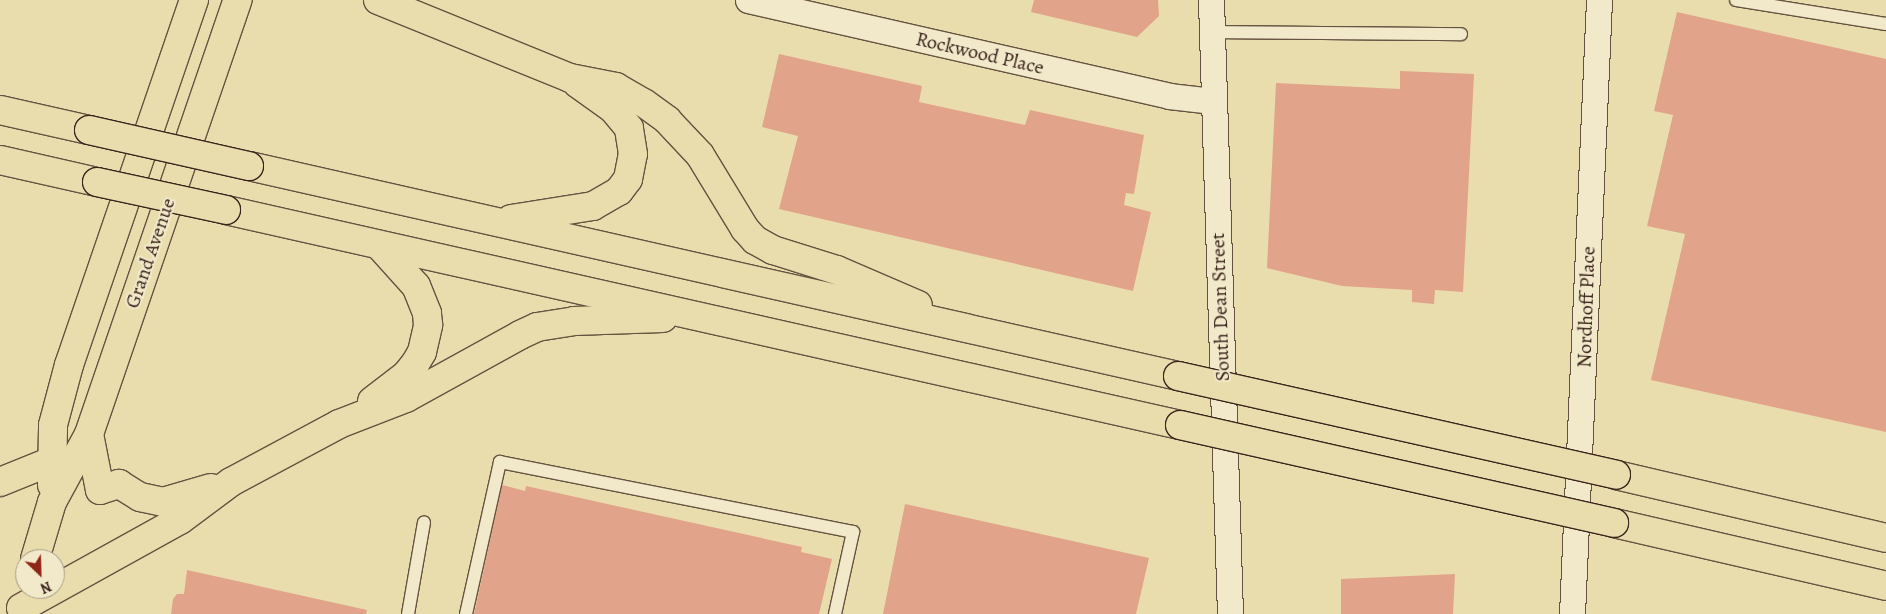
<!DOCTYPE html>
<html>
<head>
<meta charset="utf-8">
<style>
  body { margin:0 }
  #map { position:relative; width:1886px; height:614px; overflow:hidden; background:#eaddad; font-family:Alegreya,serif }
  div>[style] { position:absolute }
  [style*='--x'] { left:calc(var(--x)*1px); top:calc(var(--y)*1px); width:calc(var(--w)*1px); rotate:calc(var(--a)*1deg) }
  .building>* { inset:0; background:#e1a38a }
  .roads { filter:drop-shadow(1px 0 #665240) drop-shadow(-1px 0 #665240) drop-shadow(0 1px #665240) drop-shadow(0 -1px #665240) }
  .service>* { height:12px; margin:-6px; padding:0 6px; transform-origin:6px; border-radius:6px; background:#f1e9ca }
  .minor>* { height:25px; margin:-12.5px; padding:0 12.5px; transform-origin:12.5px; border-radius:12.5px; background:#f1e9ca }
  .primary>* { height:28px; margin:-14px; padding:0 14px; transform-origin:14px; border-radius:14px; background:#eaddad }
  .trunk>* { height:28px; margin:-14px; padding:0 14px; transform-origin:14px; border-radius:14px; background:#eaddad }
  .bridges { filter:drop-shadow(1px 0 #3a231b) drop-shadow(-1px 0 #3a231b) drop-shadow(0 1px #3a231b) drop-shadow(0 -1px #3a231b) }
  .trunk-bridge>* { height:28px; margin:-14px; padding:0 14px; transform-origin:14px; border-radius:14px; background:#eaddad }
  span { translate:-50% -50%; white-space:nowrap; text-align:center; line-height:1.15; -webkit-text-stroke:4px #f1e9ca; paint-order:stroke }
  .street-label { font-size:20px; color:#3a231b }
  .north { position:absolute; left:15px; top:549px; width:50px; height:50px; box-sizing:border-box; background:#f1e9ca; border:1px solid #a89a84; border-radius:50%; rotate:156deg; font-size:14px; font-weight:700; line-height:20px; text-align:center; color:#3a231b }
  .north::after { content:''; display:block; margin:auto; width:18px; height:22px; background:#8f2418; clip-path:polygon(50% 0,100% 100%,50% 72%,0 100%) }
</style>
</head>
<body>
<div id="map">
  <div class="building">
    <i style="clip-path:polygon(1034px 0,1158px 0,1159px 16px,1137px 37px,1031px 12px)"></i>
    <i style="clip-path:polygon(1677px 12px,1886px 59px,1886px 432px,1651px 380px,1685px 234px,1647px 226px,1673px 115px,1654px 111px)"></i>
    <i style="clip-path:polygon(779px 54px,922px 86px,919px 102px,1025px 125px,1030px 110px,1144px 135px,1134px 194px,1126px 193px,1124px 205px,1151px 212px,1133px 291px,779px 209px,798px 136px,762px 127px)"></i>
    <i style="clip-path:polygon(1400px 71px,1474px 74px,1463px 292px,1435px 290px,1434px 304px,1412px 302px,1412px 290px,1342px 286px,1267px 268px,1276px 83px,1400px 89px)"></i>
    <i style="clip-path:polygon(502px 485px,525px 491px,526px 486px,802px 547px,801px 552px,832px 559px,819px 614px,474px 614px)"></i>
    <i style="clip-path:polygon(905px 504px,1149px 558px,1136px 614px,883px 614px)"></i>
    <i style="clip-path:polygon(187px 570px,367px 610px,366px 614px,171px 614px,173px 599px,177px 594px,184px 594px)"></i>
    <i style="clip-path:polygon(1455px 574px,1453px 614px,1341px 614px,1341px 579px)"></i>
  </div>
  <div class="roads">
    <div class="service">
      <i style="--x:1736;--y:0;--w:152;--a:9.1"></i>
      <i style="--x:1212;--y:32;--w:249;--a:0.5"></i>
      <i style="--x:408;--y:614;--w:93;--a:-80.1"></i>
      <i style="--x:466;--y:614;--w:156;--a:-77.4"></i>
      <i style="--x:500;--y:462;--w:360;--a:11.2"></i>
      <i style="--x:853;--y:532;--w:84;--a:102.4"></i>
    </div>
    <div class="minor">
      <i style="--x:748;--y:0;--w:432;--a:12.8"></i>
      <i style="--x:1169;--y:96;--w:44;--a:6.5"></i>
      <i style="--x:1211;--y:0;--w:614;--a:88.23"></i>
      <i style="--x:1572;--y:614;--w:615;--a:-87.48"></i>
    </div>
    <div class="primary">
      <i style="--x:52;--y:485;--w:60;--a:-89"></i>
      <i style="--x:53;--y:425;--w:62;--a:-75.1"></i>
      <i style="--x:69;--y:365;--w:386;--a:-71.1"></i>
      <i style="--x:35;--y:559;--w:59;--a:-73.4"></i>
      <i style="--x:52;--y:502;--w:77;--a:-61.4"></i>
      <i style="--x:89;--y:434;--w:459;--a:-71.1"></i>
    </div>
    <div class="trunk">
      <i style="--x:378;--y:0;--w:207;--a:22.1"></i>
      <i style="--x:570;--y:78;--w:47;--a:11.1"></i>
      <i style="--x:616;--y:87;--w:32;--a:30"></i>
      <i style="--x:644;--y:103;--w:29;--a:36"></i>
      <i style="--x:667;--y:120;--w:48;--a:46.7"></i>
      <i style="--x:700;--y:155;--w:87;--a:58.7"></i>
      <i style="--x:745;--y:229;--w:15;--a:48"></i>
      <i style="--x:755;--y:240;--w:21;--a:29"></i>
      <i style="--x:773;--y:250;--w:67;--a:17.4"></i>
      <i style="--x:837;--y:270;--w:88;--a:23.4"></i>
      <i style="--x:0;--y:110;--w:91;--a:12.7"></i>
      <i style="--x:0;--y:160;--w:99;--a:12.8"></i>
      <i style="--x:249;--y:166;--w:952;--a:12.74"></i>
      <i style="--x:226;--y:210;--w:978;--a:12.7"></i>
      <i style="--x:511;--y:219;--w:83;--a:-9"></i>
      <i style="--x:593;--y:206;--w:30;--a:-30"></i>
      <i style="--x:619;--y:191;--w:15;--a:-53"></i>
      <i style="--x:628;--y:179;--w:25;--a:-79"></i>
      <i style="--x:633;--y:154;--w:26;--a:-99"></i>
      <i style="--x:629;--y:128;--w:26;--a:-130"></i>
      <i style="--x:612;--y:108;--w:43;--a:-144.5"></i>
      <i style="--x:372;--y:401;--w:43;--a:-37.4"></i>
      <i style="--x:406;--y:375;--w:14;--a:-51"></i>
      <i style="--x:415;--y:364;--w:14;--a:-60"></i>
      <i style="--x:422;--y:352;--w:28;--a:-77"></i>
      <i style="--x:428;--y:325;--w:12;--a:-95"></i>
      <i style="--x:427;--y:313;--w:29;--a:-112"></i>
      <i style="--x:416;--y:286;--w:55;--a:-132.1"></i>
      <i style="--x:89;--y:434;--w:57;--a:78.9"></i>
      <i style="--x:100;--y:490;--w:20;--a:-18"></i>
      <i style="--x:119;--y:484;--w:25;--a:32"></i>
      <i style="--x:140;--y:497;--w:24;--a:12"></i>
      <i style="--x:163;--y:502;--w:50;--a:-16.3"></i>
      <i style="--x:1616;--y:475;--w:277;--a:13.1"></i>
      <i style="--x:0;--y:482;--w:56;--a:-22"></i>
      <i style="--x:1614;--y:523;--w:279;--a:13"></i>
      <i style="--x:21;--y:608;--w:182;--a:-29"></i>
      <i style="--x:180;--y:520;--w:64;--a:-36.7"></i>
      <i style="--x:231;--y:482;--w:123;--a:-28.2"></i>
      <i style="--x:339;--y:424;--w:72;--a:-21.2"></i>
      <i style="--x:406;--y:398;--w:130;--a:-28.9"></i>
      <i style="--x:520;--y:335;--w:19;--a:-25"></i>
      <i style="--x:537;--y:327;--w:37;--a:-9"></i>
      <i style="--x:574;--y:321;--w:89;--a:-1.9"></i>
    </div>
  </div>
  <div class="bridges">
    <div class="trunk-bridge">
      <i style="--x:89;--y:130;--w:164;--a:12.7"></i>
      <i style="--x:97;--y:182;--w:132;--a:12.2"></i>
      <i style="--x:1178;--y:376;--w:449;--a:12.7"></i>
      <i style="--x:1180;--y:425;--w:445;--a:12.7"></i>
    </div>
  </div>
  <div class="street-label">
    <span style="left:980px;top:53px;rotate:13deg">Rockwood Place</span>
    <span style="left:150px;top:253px;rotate:-71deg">Grand Avenue</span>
    <span style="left:1220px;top:307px;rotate:-92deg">South Dean Street</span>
    <span style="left:1586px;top:307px;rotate:-88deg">Nordhoff Place</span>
  </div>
  <div class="north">N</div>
</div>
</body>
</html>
